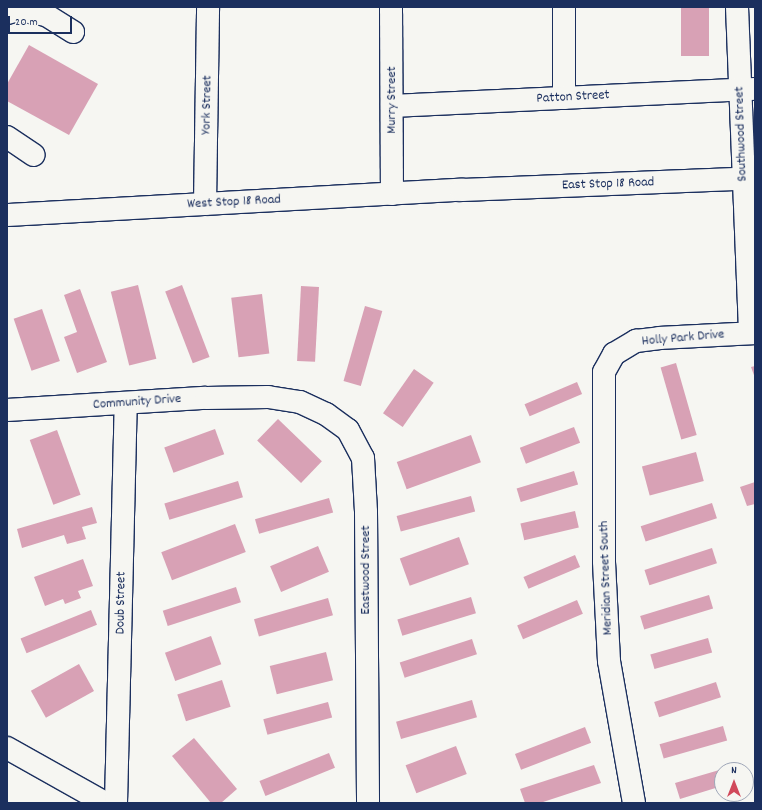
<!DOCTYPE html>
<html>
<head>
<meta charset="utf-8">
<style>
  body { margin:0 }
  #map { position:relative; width:762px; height:810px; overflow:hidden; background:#f6f6f2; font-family:Dekko,sans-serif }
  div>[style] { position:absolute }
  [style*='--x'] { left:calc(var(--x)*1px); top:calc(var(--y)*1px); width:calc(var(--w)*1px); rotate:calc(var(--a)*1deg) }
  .building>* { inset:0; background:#d8a1b5; transform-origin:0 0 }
  .roads { filter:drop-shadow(1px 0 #1b2f5e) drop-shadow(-1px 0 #1b2f5e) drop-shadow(0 1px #1b2f5e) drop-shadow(0 -1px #1b2f5e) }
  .minor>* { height:22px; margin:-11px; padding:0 11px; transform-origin:11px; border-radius:11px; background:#f6f6f2 }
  span { translate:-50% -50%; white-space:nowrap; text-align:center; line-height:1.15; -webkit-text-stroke:3px #f6f6f2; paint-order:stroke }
  .street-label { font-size:14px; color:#1b2f5e }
  .frame { position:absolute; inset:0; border:8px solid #1b2f5e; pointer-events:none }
  .north { position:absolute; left:714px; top:762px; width:40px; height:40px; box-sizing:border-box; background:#f6f6f2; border:1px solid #9ea6b7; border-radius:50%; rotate:0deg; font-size:11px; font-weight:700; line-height:16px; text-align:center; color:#1b2f5e }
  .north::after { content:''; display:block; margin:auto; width:14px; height:18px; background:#d1495b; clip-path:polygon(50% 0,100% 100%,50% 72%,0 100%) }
  .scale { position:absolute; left:8px; top:16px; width:64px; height:18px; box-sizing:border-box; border:2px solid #1b2f5e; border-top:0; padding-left:5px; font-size:12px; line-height:14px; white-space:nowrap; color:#1b2f5e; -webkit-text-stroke:3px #f6f6f2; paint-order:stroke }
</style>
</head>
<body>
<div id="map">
  <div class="building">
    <i style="left:681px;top:7px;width:28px;height:49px"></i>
    <i style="clip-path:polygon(29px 45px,98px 84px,69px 135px,7px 101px,7px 84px)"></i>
    <i style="left:138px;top:285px;width:76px;height:28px;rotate:76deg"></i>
    <i style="left:182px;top:285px;width:77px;height:18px;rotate:69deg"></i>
    <i style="left:301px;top:286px;width:18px;height:75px;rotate:3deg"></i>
    <i style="clip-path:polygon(80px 289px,107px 362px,77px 373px,64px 337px,77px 332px,64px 295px)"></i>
    <i style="left:262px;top:294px;width:60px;height:31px;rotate:83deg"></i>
    <i style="left:365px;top:306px;width:18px;height:78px;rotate:16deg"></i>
    <i style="left:42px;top:309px;width:55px;height:30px;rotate:71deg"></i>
    <i style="left:676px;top:363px;width:75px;height:16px;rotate:74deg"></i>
    <i style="clip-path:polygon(755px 366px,755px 378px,751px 367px)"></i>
    <i style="left:414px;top:369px;width:24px;height:54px;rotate:35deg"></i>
    <i style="left:577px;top:382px;width:13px;height:57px;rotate:67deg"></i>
    <i style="left:278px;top:419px;width:61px;height:30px;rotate:44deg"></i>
    <i style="left:574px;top:427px;width:17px;height:58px;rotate:69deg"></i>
    <i style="left:215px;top:429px;width:27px;height:54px;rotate:70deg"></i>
    <i style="left:57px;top:430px;width:69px;height:29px;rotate:70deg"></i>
    <i style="left:471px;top:435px;width:29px;height:79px;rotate:70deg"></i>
    <i style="left:696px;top:452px;width:30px;height:56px;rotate:75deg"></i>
    <i style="left:574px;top:471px;width:14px;height:60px;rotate:73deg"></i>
    <i style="left:238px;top:481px;width:17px;height:77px;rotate:73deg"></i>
    <i style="clip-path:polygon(755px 482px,755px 504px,747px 506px,740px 487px)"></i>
    <i style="left:471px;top:496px;width:16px;height:77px;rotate:75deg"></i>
    <i style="left:329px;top:498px;width:15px;height:77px;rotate:74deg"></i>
    <i style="left:712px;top:503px;width:16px;height:75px;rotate:72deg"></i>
    <i style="clip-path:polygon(92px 507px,97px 523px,82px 527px,86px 539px,67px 544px,64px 535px,22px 548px,17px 529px)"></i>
    <i style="left:575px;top:511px;width:17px;height:56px;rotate:77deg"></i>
    <i style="left:235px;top:524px;width:30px;height:79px;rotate:69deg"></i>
    <i style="left:459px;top:537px;width:29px;height:63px;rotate:70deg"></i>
    <i style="left:318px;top:546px;width:28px;height:52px;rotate:67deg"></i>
    <i style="left:712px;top:548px;width:16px;height:71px;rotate:72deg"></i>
    <i style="left:575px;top:555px;width:13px;height:56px;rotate:67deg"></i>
    <i style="clip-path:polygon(83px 559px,93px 586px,78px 591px,81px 598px,65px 604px,63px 599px,45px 606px,34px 577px)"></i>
    <i style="left:236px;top:587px;width:16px;height:77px;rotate:72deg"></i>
    <i style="left:709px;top:595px;width:14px;height:72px;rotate:73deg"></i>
    <i style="left:471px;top:597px;width:17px;height:77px;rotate:73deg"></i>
    <i style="left:328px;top:598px;width:18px;height:77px;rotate:74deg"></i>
    <i style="left:577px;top:600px;width:15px;height:65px;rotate:67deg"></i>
    <i style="left:91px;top:610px;width:16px;height:76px;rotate:68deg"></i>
    <i style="left:211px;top:636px;width:30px;height:49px;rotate:70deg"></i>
    <i style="left:708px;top:638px;width:15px;height:60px;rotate:74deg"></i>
    <i style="left:472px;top:639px;width:16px;height:76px;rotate:72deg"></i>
    <i style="left:326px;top:652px;width:29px;height:58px;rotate:76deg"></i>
    <i style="left:79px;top:664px;width:31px;height:55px;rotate:61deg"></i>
    <i style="left:222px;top:680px;width:28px;height:47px;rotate:72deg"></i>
    <i style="left:716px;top:682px;width:16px;height:65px;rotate:72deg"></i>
    <i style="left:472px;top:700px;width:18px;height:79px;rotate:74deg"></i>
    <i style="left:328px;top:702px;width:16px;height:67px;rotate:75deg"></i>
    <i style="left:723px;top:726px;width:15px;height:66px;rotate:74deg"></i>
    <i style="left:585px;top:727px;width:17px;height:75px;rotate:69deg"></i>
    <i style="clip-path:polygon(194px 738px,237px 789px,221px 803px,211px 803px,172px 756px)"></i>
    <i style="left:456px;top:746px;width:30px;height:54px;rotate:69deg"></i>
    <i style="left:329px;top:753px;width:16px;height:75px;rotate:68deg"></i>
    <i style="clip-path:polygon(594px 765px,601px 783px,540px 803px,525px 803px,520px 789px)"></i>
    <i style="clip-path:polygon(733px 766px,735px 770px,722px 770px,722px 786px,680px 799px,675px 783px)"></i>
  </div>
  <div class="roads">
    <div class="minor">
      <i style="--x:391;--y:7;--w:187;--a:89.7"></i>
      <i style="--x:564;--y:7;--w:91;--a:90"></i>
      <i style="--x:737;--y:7;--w:326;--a:87.7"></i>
      <i style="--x:7;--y:13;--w:11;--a:-15"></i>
      <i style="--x:18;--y:10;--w:28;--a:10"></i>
      <i style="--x:46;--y:15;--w:32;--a:32"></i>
      <i style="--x:392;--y:106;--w:363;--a:-2.7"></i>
      <i style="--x:7;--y:137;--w:32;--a:34"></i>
      <i style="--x:205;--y:204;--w:197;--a:-89.1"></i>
      <i style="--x:7;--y:215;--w:455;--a:-3.2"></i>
      <i style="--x:461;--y:190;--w:294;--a:-2.3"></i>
      <i style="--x:7;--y:410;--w:199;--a:-3.5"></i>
      <i style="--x:206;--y:398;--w:62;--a:-0.9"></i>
      <i style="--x:268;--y:397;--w:32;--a:9"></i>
      <i style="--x:300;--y:402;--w:29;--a:25"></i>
      <i style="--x:326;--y:414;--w:27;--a:36"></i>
      <i style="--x:348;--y:430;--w:32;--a:62"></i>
      <i style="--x:363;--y:458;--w:54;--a:86.8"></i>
      <i style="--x:366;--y:512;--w:291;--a:89.6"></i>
      <i style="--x:7;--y:748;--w:112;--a:29.3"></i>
      <i style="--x:116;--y:803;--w:399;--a:-88.6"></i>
      <i style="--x:634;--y:803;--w:144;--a:-100"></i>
      <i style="--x:609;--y:661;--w:100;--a:-92.9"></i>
      <i style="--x:604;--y:561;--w:189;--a:-90"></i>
      <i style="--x:604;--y:372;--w:21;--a:-61"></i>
      <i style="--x:614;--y:354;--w:26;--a:-31"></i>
      <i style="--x:636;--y:341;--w:24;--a:-7"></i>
      <i style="--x:660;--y:338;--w:95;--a:-3"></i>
    </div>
  </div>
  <div class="street-label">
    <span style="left:573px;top:97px;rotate:-3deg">Patton Street</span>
    <span style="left:392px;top:100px;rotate:-90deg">Murry Street</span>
    <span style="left:207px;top:105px;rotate:-89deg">York Street</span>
    <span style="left:741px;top:134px;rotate:-92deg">Southwood Street</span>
    <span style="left:608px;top:184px;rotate:-2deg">East Stop 18 Road</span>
    <span style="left:234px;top:202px;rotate:-3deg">West Stop 18 Road</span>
    <span style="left:683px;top:338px;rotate:-5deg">Holly Park Drive</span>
    <span style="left:137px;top:402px;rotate:-4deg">Community Drive</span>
    <span style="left:366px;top:570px;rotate:-90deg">Eastwood Street</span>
    <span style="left:606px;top:578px;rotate:-92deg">Meridian Street South</span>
    <span style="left:121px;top:603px;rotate:-89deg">Doub Street</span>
  </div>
  <div class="frame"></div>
  <div class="north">N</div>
  <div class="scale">20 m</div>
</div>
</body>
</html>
